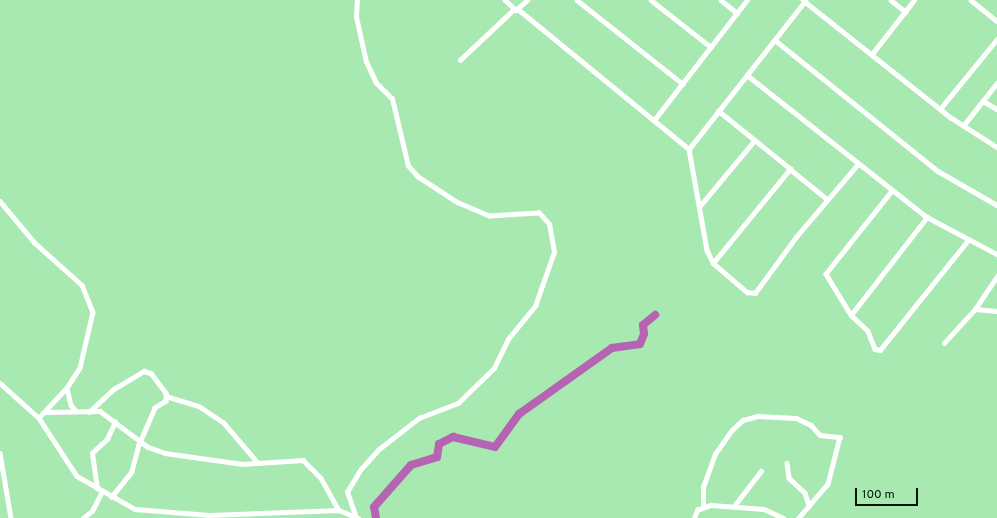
<!DOCTYPE html>
<html>
<head>
<meta charset="utf-8">
<style>
  body { margin:0 }
  #map { position:relative; width:997px; height:518px; overflow:hidden; background:#a7e9b0; font-family:Overpass,sans-serif }
  div>[style] { position:absolute }
  [style*='--x'] { left:calc(var(--x)*1px); top:calc(var(--y)*1px); width:calc(var(--w)*1px); rotate:calc(var(--a)*1deg) }
  .river>* { height:8px; margin:-4px; padding:0 4px; transform-origin:4px; border-radius:4px; background:#b563b2 }
  .minor>* { height:4.5px; margin:-2.25px; padding:0 2.25px; transform-origin:2.25px; border-radius:2.25px; background:#fff }
  span { translate:-50% -50%; white-space:nowrap; text-align:center; line-height:1.15; -webkit-text-stroke:4px #a7e9b0; paint-order:stroke }
  .scale { position:absolute; left:855px; top:488px; width:63px; height:18px; box-sizing:border-box; border:2px solid #001402; border-top:0; padding-left:5px; font-size:12px; line-height:14px; white-space:nowrap; color:#001402; -webkit-text-stroke:3px #a7e9b0; paint-order:stroke }
</style>
</head>
<body>
<div id="map">
  <div class="river">
    <i style="--x:376;--y:518;--w:11;--a:-100"></i>
    <i style="--x:374;--y:507;--w:56;--a:-48.6"></i>
    <i style="--x:411;--y:465;--w:27;--a:-17"></i>
    <i style="--x:437;--y:457;--w:13;--a:-81"></i>
    <i style="--x:439;--y:444;--w:16;--a:-27"></i>
    <i style="--x:453;--y:437;--w:43;--a:13.4"></i>
    <i style="--x:495;--y:447;--w:41;--a:-54"></i>
    <i style="--x:519;--y:414;--w:114;--a:-35.4"></i>
    <i style="--x:612;--y:348;--w:28;--a:-8"></i>
    <i style="--x:640;--y:344;--w:11;--a:-68"></i>
    <i style="--x:644;--y:334;--w:9;--a:-96"></i>
    <i style="--x:643;--y:325;--w:16;--a:-40"></i>
  </div>
  <div class="minor">
    <i style="--x:505;--y:0;--w:15;--a:42"></i>
    <i style="--x:516;--y:10;--w:15;--a:-42"></i>
    <i style="--x:577;--y:0;--w:135;--a:38.4"></i>
    <i style="--x:651;--y:0;--w:76;--a:38.1"></i>
    <i style="--x:721;--y:0;--w:21;--a:39"></i>
    <i style="--x:803;--y:0;--w:188;--a:38.5"></i>
    <i style="--x:950;--y:117;--w:56;--a:32.6"></i>
    <i style="--x:891;--y:0;--w:19;--a:39"></i>
    <i style="--x:971;--y:0;--w:33;--a:39"></i>
    <i style="--x:518;--y:9;--w:221;--a:39.3"></i>
    <i style="--x:689;--y:149;--w:103;--a:79.9"></i>
    <i style="--x:707;--y:250;--w:14;--a:65"></i>
    <i style="--x:713;--y:263;--w:122;--a:-50.7"></i>
    <i style="--x:790;--y:169;--w:92;--a:-141.1"></i>
    <i style="--x:775;--y:40;--w:209;--a:38.8"></i>
    <i style="--x:938;--y:171;--w:68;--a:30"></i>
    <i style="--x:872;--y:54;--w:68;--a:-52.1"></i>
    <i style="--x:460;--y:60;--w:73;--a:-43.3"></i>
    <i style="--x:747;--y:75;--w:229;--a:38.3"></i>
    <i style="--x:927;--y:217;--w:79;--a:27.9"></i>
    <i style="--x:983;--y:101;--w:16;--a:30"></i>
    <i style="--x:940;--y:109;--w:90;--a:-50.8"></i>
    <i style="--x:655;--y:119;--w:150;--a:-52.3"></i>
    <i style="--x:963;--y:126;--w:55;--a:-51.7"></i>
    <i style="--x:689;--y:149;--w:188;--a:-51.9"></i>
    <i style="--x:790;--y:169;--w:48;--a:39"></i>
    <i style="--x:892;--y:191;--w:106;--a:128.5"></i>
    <i style="--x:826;--y:274;--w:48;--a:58.6"></i>
    <i style="--x:851;--y:315;--w:23;--a:43"></i>
    <i style="--x:868;--y:331;--w:19;--a:69"></i>
    <i style="--x:875;--y:349;--w:5;--a:11"></i>
    <i style="--x:880;--y:350;--w:141;--a:-51.3"></i>
    <i style="--x:0;--y:201;--w:55;--a:50.2"></i>
    <i style="--x:35;--y:243;--w:63;--a:41.8"></i>
    <i style="--x:82;--y:285;--w:29;--a:68"></i>
    <i style="--x:93;--y:312;--w:57;--a:103.1"></i>
    <i style="--x:80;--y:368;--w:24;--a:123"></i>
    <i style="--x:67;--y:388;--w:41;--a:133"></i>
    <i style="--x:699;--y:207;--w:86;--a:-50.2"></i>
    <i style="--x:713;--y:263;--w:45;--a:40.5"></i>
    <i style="--x:747;--y:292;--w:8;--a:7"></i>
    <i style="--x:755;--y:293;--w:69;--a:-53.8"></i>
    <i style="--x:796;--y:237;--w:94;--a:-49.7"></i>
    <i style="--x:975;--y:309;--w:22;--a:5"></i>
    <i style="--x:851;--y:315;--w:124;--a:-52.2"></i>
    <i style="--x:944;--y:343;--w:46;--a:-47.6"></i>
    <i style="--x:975;--y:309;--w:40;--a:-56"></i>
    <i style="--x:0;--y:383;--w:52;--a:41.9"></i>
    <i style="--x:39;--y:418;--w:69;--a:56.8"></i>
    <i style="--x:77;--y:476;--w:67;--a:29.6"></i>
    <i style="--x:135;--y:509;--w:74;--a:4.6"></i>
    <i style="--x:209;--y:515;--w:130;--a:-2.2"></i>
    <i style="--x:339;--y:510;--w:21;--a:23"></i>
    <i style="--x:67;--y:388;--w:17;--a:77"></i>
    <i style="--x:71;--y:405;--w:8;--a:50"></i>
    <i style="--x:166;--y:396;--w:34;--a:17"></i>
    <i style="--x:199;--y:406;--w:30;--a:34"></i>
    <i style="--x:224;--y:423;--w:52;--a:49.6"></i>
    <i style="--x:46;--y:412;--w:54;--a:-1.1"></i>
    <i style="--x:100;--y:411;--w:60;--a:36.9"></i>
    <i style="--x:148;--y:447;--w:18;--a:19"></i>
    <i style="--x:165;--y:453;--w:78;--a:8.1"></i>
    <i style="--x:242;--y:464;--w:61;--a:-3.8"></i>
    <i style="--x:303;--y:460;--w:25;--a:45"></i>
    <i style="--x:321;--y:478;--w:37;--a:61"></i>
    <i style="--x:89;--y:412;--w:34;--a:-43"></i>
    <i style="--x:114;--y:389;--w:35;--a:-31"></i>
    <i style="--x:144;--y:371;--w:7;--a:16"></i>
    <i style="--x:151;--y:373;--w:25;--a:53"></i>
    <i style="--x:166;--y:393;--w:8;--a:90"></i>
    <i style="--x:166;--y:401;--w:13;--a:148"></i>
    <i style="--x:155;--y:408;--w:40;--a:113.4"></i>
    <i style="--x:139;--y:445;--w:28;--a:105"></i>
    <i style="--x:132;--y:472;--w:32;--a:129"></i>
    <i style="--x:0;--y:453;--w:66;--a:80.4"></i>
    <i style="--x:787;--y:463;--w:15;--a:82"></i>
    <i style="--x:789;--y:478;--w:22;--a:43"></i>
    <i style="--x:805;--y:493;--w:13;--a:72"></i>
    <i style="--x:97;--y:489;--w:36;--a:-98"></i>
    <i style="--x:92;--y:453;--w:21;--a:-43"></i>
    <i style="--x:107;--y:439;--w:19;--a:-65"></i>
    <i style="--x:703;--y:506;--w:19;--a:-90"></i>
    <i style="--x:703;--y:487;--w:35;--a:-70"></i>
    <i style="--x:715;--y:454;--w:28;--a:-55"></i>
    <i style="--x:731;--y:431;--w:16;--a:-43"></i>
    <i style="--x:743;--y:420;--w:16;--a:-15"></i>
    <i style="--x:758;--y:416;--w:38;--a:3"></i>
    <i style="--x:796;--y:418;--w:17;--a:25"></i>
    <i style="--x:811;--y:425;--w:13;--a:48"></i>
    <i style="--x:820;--y:435;--w:20;--a:6"></i>
    <i style="--x:840;--y:437;--w:49;--a:104.3"></i>
    <i style="--x:828;--y:484;--w:45;--a:130.5"></i>
    <i style="--x:734;--y:506;--w:44;--a:-52.4"></i>
    <i style="--x:355;--y:515;--w:24;--a:-109"></i>
    <i style="--x:347;--y:492;--w:27;--a:-59"></i>
    <i style="--x:361;--y:469;--w:27;--a:-48"></i>
    <i style="--x:379;--y:449;--w:51;--a:-37.8"></i>
    <i style="--x:419;--y:418;--w:42;--a:-21"></i>
    <i style="--x:458;--y:403;--w:50;--a:-44.2"></i>
    <i style="--x:494;--y:368;--w:32;--a:-64"></i>
    <i style="--x:508;--y:339;--w:43;--a:-50.7"></i>
    <i style="--x:535;--y:306;--w:57;--a:-70.6"></i>
    <i style="--x:554;--y:252;--w:28;--a:-100"></i>
    <i style="--x:549;--y:224;--w:15;--a:-132"></i>
    <i style="--x:539;--y:213;--w:50;--a:176.6"></i>
    <i style="--x:489;--y:216;--w:34;--a:-157"></i>
    <i style="--x:458;--y:203;--w:48;--a:-147"></i>
    <i style="--x:418;--y:177;--w:15;--a:-132"></i>
    <i style="--x:408;--y:166;--w:69;--a:-103.4"></i>
    <i style="--x:392;--y:99;--w:23;--a:-135"></i>
    <i style="--x:376;--y:83;--w:23;--a:-115"></i>
    <i style="--x:366;--y:62;--w:46;--a:-102.5"></i>
    <i style="--x:356;--y:17;--w:17;--a:-87"></i>
    <i style="--x:83;--y:518;--w:11;--a:-38"></i>
    <i style="--x:92;--y:511;--w:22;--a:-63"></i>
    <i style="--x:694;--y:518;--w:9;--a:-69"></i>
    <i style="--x:697;--y:510;--w:15;--a:-20"></i>
    <i style="--x:711;--y:505;--w:53;--a:4.3"></i>
    <i style="--x:764;--y:509;--w:21;--a:25"></i>
  </div>
  <div class="scale">100 m</div>
</div>
</body>
</html>
